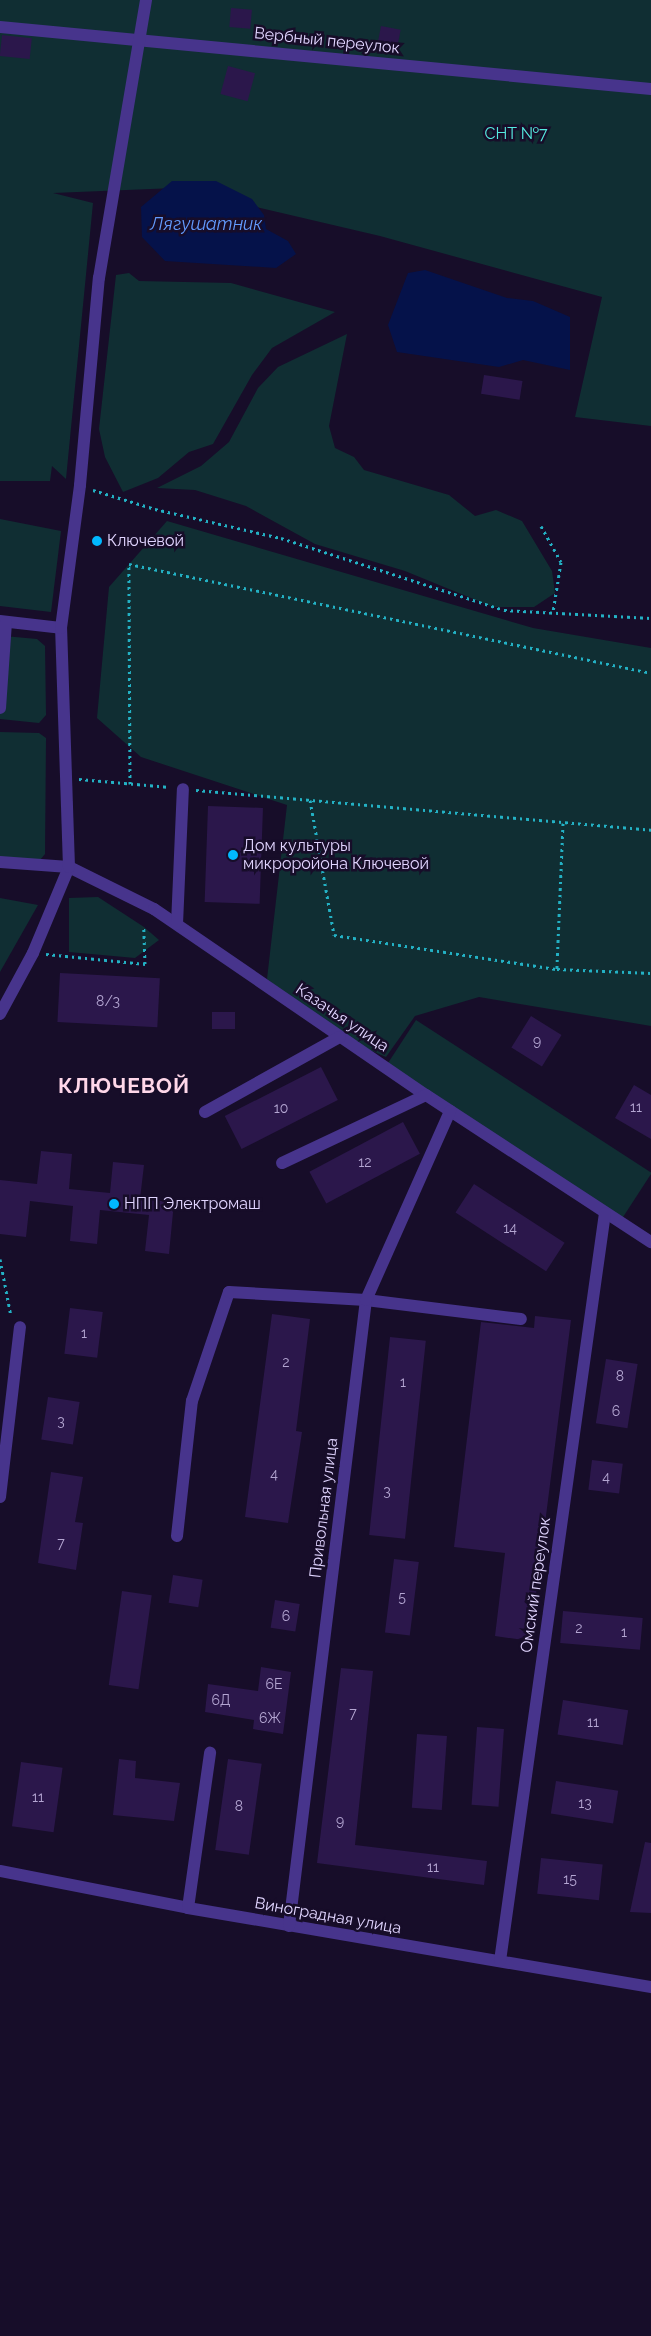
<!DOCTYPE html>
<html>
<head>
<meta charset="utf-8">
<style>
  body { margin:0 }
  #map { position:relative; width:651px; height:2336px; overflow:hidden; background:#170d29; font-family:Raleway,sans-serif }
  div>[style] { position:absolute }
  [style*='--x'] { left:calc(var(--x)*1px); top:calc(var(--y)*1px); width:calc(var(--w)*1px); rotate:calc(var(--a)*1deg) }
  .green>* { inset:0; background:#102e33; transform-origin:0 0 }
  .water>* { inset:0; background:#05124a }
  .building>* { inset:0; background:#2b174b; transform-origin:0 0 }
  .path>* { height:3px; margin-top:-1.5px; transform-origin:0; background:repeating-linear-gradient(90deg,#23b1c4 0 2.5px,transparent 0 6.5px) }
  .minor>* { height:12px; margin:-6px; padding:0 6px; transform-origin:6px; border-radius:6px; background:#47348c }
  .dots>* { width:14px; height:14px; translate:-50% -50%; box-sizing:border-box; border:2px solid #170d29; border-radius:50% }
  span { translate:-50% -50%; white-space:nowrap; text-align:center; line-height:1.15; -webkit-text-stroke:5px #170d29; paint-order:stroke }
  .number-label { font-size:14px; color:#b4a6d2 }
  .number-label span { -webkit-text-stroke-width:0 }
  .street-label { font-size:16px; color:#e1d5ff }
  .park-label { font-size:16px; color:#55ebe0 }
  .poi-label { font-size:16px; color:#e1d5ff }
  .left { translate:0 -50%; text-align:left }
  .water-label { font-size:18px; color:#639bff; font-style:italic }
  .district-label { font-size:21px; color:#ffd7e9; font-weight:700; letter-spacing:1px }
</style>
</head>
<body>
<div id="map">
  <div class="green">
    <i style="clip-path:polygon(0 0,651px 0,651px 426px,575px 417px,602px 297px,380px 236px,175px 188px,53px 193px,93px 203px,66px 479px,52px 466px,50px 481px,0 481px)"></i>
    <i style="clip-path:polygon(129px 273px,139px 281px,231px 283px,335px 312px,272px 348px,252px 375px,213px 444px,189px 452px,158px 478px,123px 492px,105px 457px,99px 429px,116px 275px)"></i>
    <i style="clip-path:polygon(347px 334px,329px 426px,335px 448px,354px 457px,364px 470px,449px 495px,475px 516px,496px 510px,522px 521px,552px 571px,555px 593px,534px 607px,493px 607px,405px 571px,315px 544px,246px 506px,195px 490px,157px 488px,201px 466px,229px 442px,258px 388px,278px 367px)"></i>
    <i style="clip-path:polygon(0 519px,61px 531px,51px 612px,0 606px)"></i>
    <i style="clip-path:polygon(167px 521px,533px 628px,651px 648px,651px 1026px,479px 997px,415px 1016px,386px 1057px,340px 1037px,267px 979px,287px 805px,141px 757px,97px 718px,109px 587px)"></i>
    <i style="clip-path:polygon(4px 636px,37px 639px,45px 646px,46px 715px,39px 723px,0 719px,0 640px)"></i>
    <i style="clip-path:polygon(0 732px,39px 733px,46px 738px,45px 854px,40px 860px,0 858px)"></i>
    <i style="clip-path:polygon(98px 897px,144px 927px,159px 940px,135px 958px,69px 952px,69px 898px)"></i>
    <i style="clip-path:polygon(0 898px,38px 905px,0 972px)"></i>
    <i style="left:416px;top:1020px;width:281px;height:57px;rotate:33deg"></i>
  </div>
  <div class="water">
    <i style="clip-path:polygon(172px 181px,216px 181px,252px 199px,264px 215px,266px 229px,288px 241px,296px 254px,276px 268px,165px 261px,142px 237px,141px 207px)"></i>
    <i style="clip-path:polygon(425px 270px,507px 298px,533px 301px,570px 317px,570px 370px,523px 360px,499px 367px,397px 352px,388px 325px,408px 273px)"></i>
  </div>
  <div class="building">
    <i style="left:231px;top:8px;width:21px;height:19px;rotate:5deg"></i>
    <i style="left:381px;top:26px;width:20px;height:23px;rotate:11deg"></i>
    <i style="left:2px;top:35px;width:30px;height:21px;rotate:6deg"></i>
    <i style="left:228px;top:66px;width:28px;height:29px;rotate:15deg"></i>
    <i style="left:484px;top:375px;width:39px;height:19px;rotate:9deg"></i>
    <i style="left:208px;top:806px;width:55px;height:96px;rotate:2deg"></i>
    <i style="left:60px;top:973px;width:100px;height:49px;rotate:3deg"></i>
    <i style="left:212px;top:1012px;width:23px;height:17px"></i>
    <i style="left:531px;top:1016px;width:36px;height:37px;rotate:32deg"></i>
    <i style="left:321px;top:1067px;width:37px;height:108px;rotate:63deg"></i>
    <i style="clip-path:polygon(634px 1085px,651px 1095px,651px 1139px,615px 1118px)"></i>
    <i style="left:403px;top:1122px;width:36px;height:106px;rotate:62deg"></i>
    <i style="clip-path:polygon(41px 1151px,72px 1154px,69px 1189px,110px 1193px,113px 1162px,144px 1165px,140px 1199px,174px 1202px,169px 1254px,145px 1251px,149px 1215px,100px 1210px,97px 1244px,70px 1241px,73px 1206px,30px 1201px,26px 1237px,0 1234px,0 1180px,37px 1184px)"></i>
    <i style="left:474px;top:1184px;width:108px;height:34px;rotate:33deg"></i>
    <i style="left:70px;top:1308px;width:33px;height:46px;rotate:7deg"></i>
    <i style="clip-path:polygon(272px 1314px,310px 1319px,296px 1431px,302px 1432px,288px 1523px,245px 1517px)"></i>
    <i style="clip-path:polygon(535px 1316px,571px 1320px,530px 1641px,495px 1636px,505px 1553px,454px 1547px,481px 1322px,534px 1328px)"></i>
    <i style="left:390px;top:1337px;width:36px;height:199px;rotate:6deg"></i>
    <i style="left:606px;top:1359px;width:32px;height:65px;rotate:9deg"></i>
    <i style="left:48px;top:1397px;width:32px;height:43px;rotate:9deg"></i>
    <i style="left:592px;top:1460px;width:31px;height:30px;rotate:7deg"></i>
    <i style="clip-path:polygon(51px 1472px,83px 1477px,75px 1522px,83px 1523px,76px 1570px,38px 1563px)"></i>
    <i style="left:394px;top:1559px;width:25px;height:74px;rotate:7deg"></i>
    <i style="left:173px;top:1575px;width:30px;height:28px;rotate:9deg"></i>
    <i style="left:122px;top:1591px;width:30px;height:95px;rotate:8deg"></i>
    <i style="left:275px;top:1600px;width:25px;height:28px;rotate:9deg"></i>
    <i style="left:563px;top:1611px;width:80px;height:32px;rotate:5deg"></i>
    <i style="clip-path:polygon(261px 1667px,291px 1672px,283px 1734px,253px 1729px,254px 1720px,205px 1712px,208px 1684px,258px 1691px)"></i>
    <i style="clip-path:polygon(341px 1668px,373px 1671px,355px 1845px,487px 1861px,484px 1885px,317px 1863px)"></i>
    <i style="left:563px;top:1700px;width:66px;height:35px;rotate:9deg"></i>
    <i style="left:477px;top:1727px;width:27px;height:78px;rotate:4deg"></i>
    <i style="left:417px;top:1734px;width:30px;height:74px;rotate:4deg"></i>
    <i style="clip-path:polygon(119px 1759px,136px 1761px,135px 1778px,180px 1783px,174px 1821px,113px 1815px)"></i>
    <i style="left:228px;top:1759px;width:34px;height:92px;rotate:8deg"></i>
    <i style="left:21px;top:1762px;width:42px;height:65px;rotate:8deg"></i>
    <i style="left:556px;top:1781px;width:63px;height:33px;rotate:9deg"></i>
    <i style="clip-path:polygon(645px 1842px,651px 1843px,651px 1913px,630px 1912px)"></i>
    <i style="left:541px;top:1858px;width:62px;height:36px;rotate:6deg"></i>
  </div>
  <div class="path">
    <i style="--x:93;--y:490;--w:65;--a:17"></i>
    <i style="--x:155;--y:509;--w:129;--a:13"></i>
    <i style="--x:281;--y:538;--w:234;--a:17.9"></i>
    <i style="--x:504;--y:610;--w:147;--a:3.1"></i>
    <i style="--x:541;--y:526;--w:41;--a:60.9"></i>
    <i style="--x:561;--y:562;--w:51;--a:99.1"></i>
    <i style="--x:79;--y:779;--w:91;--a:5"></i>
    <i style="--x:130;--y:784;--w:220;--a:-90.3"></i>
    <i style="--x:129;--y:564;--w:533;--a:11.79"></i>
    <i style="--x:196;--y:790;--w:457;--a:5"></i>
    <i style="--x:310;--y:800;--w:137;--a:79.9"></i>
    <i style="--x:334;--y:935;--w:226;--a:8.7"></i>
    <i style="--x:563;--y:823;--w:146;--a:92.4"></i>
    <i style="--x:557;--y:969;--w:94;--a:2.4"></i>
    <i style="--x:46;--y:954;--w:100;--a:5.8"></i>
    <i style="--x:145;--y:964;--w:37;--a:-92"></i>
    <i style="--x:0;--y:1259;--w:58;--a:79.1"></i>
  </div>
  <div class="minor">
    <i style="--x:0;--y:27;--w:654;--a:5.44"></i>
    <i style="--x:0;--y:621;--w:61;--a:6.5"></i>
    <i style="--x:0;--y:708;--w:86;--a:-86"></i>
    <i style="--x:0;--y:862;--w:69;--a:4.1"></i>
    <i style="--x:69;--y:867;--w:95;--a:26.3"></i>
    <i style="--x:154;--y:909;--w:330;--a:34.4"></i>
    <i style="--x:426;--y:1095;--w:269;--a:33.2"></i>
    <i style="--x:177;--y:924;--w:135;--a:-87.5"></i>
    <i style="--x:0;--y:1014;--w:69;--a:-61.6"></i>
    <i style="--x:33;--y:953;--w:93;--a:-67.3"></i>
    <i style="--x:69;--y:867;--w:239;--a:-91.9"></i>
    <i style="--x:61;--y:628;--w:144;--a:-82.4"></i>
    <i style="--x:80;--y:485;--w:208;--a:-84.8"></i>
    <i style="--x:99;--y:278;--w:282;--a:-80.4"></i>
    <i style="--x:205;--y:1112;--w:154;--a:-29.1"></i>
    <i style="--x:282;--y:1163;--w:159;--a:-25.3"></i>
    <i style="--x:0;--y:1497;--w:171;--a:-83.3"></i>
    <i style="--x:177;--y:1536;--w:136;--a:-83.7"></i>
    <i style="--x:192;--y:1401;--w:115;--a:-71.3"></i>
    <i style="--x:229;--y:1292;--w:137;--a:3.3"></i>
    <i style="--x:366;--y:1300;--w:156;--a:7"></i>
    <i style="--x:0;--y:1871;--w:192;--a:11.1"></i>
    <i style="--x:188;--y:1908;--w:470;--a:9.7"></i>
    <i style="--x:188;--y:1908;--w:157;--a:-81.9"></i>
    <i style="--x:289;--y:1926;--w:631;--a:-82.99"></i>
    <i style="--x:366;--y:1300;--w:207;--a:-66"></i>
    <i style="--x:500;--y:1961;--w:755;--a:-82.01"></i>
  </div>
  <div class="dots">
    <i style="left:97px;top:541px;background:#01b8ff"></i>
    <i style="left:233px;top:855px;background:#01b8ff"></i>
    <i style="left:114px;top:1204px;background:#01b8ff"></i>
  </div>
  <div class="number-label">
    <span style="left:108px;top:1001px">8/3</span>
    <span style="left:537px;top:1041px">9</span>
    <span style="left:636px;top:1107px">11</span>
    <span style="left:281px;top:1108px">10</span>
    <span style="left:365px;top:1162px">12</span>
    <span style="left:510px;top:1228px">14</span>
    <span style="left:84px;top:1333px">1</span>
    <span style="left:286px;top:1362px">2</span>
    <span style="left:620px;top:1376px">8</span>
    <span style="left:403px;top:1382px">1</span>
    <span style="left:616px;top:1411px">6</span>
    <span style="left:61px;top:1421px">3</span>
    <span style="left:274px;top:1474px">4</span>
    <span style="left:606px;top:1477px">4</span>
    <span style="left:387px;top:1491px">3</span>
    <span style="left:61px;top:1543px">7</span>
    <span style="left:402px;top:1597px">5</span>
    <span style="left:286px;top:1616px">6</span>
    <span style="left:579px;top:1628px">2</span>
    <span style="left:624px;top:1632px">1</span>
    <span style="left:274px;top:1684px">6Е</span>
    <span style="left:221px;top:1700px">6Д</span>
    <span style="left:353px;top:1713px">7</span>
    <span style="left:270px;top:1718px">6Ж</span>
    <span style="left:593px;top:1722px">11</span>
    <span style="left:38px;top:1797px">11</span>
    <span style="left:585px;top:1803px">13</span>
    <span style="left:239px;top:1806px">8</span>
    <span style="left:340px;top:1821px">9</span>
    <span style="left:433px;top:1867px">11</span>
    <span style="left:570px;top:1879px">15</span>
  </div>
  <div class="street-label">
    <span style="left:327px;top:41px;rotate:6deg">Вербный переулок</span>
    <span style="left:342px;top:1018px;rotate:34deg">Казачья улица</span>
    <span style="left:324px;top:1508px;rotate:-83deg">Привольная улица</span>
    <span style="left:536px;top:1585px;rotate:-82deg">Омский переулок</span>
    <span style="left:328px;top:1916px;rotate:10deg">Виноградная улица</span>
  </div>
  <div class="park-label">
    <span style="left:516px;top:134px">СНТ №7</span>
  </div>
  <div class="poi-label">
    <span class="left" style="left:107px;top:541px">Ключевой</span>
    <span class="left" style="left:243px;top:855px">Дом культуры<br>микроройона Ключевой</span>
    <span class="left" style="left:124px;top:1204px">НПП Электромаш</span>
  </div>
  <div class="water-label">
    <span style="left:206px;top:224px">Лягушатник</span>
  </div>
  <div class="district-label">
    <span style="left:124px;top:1086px">КЛЮЧЕВОЙ</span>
  </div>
</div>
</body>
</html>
